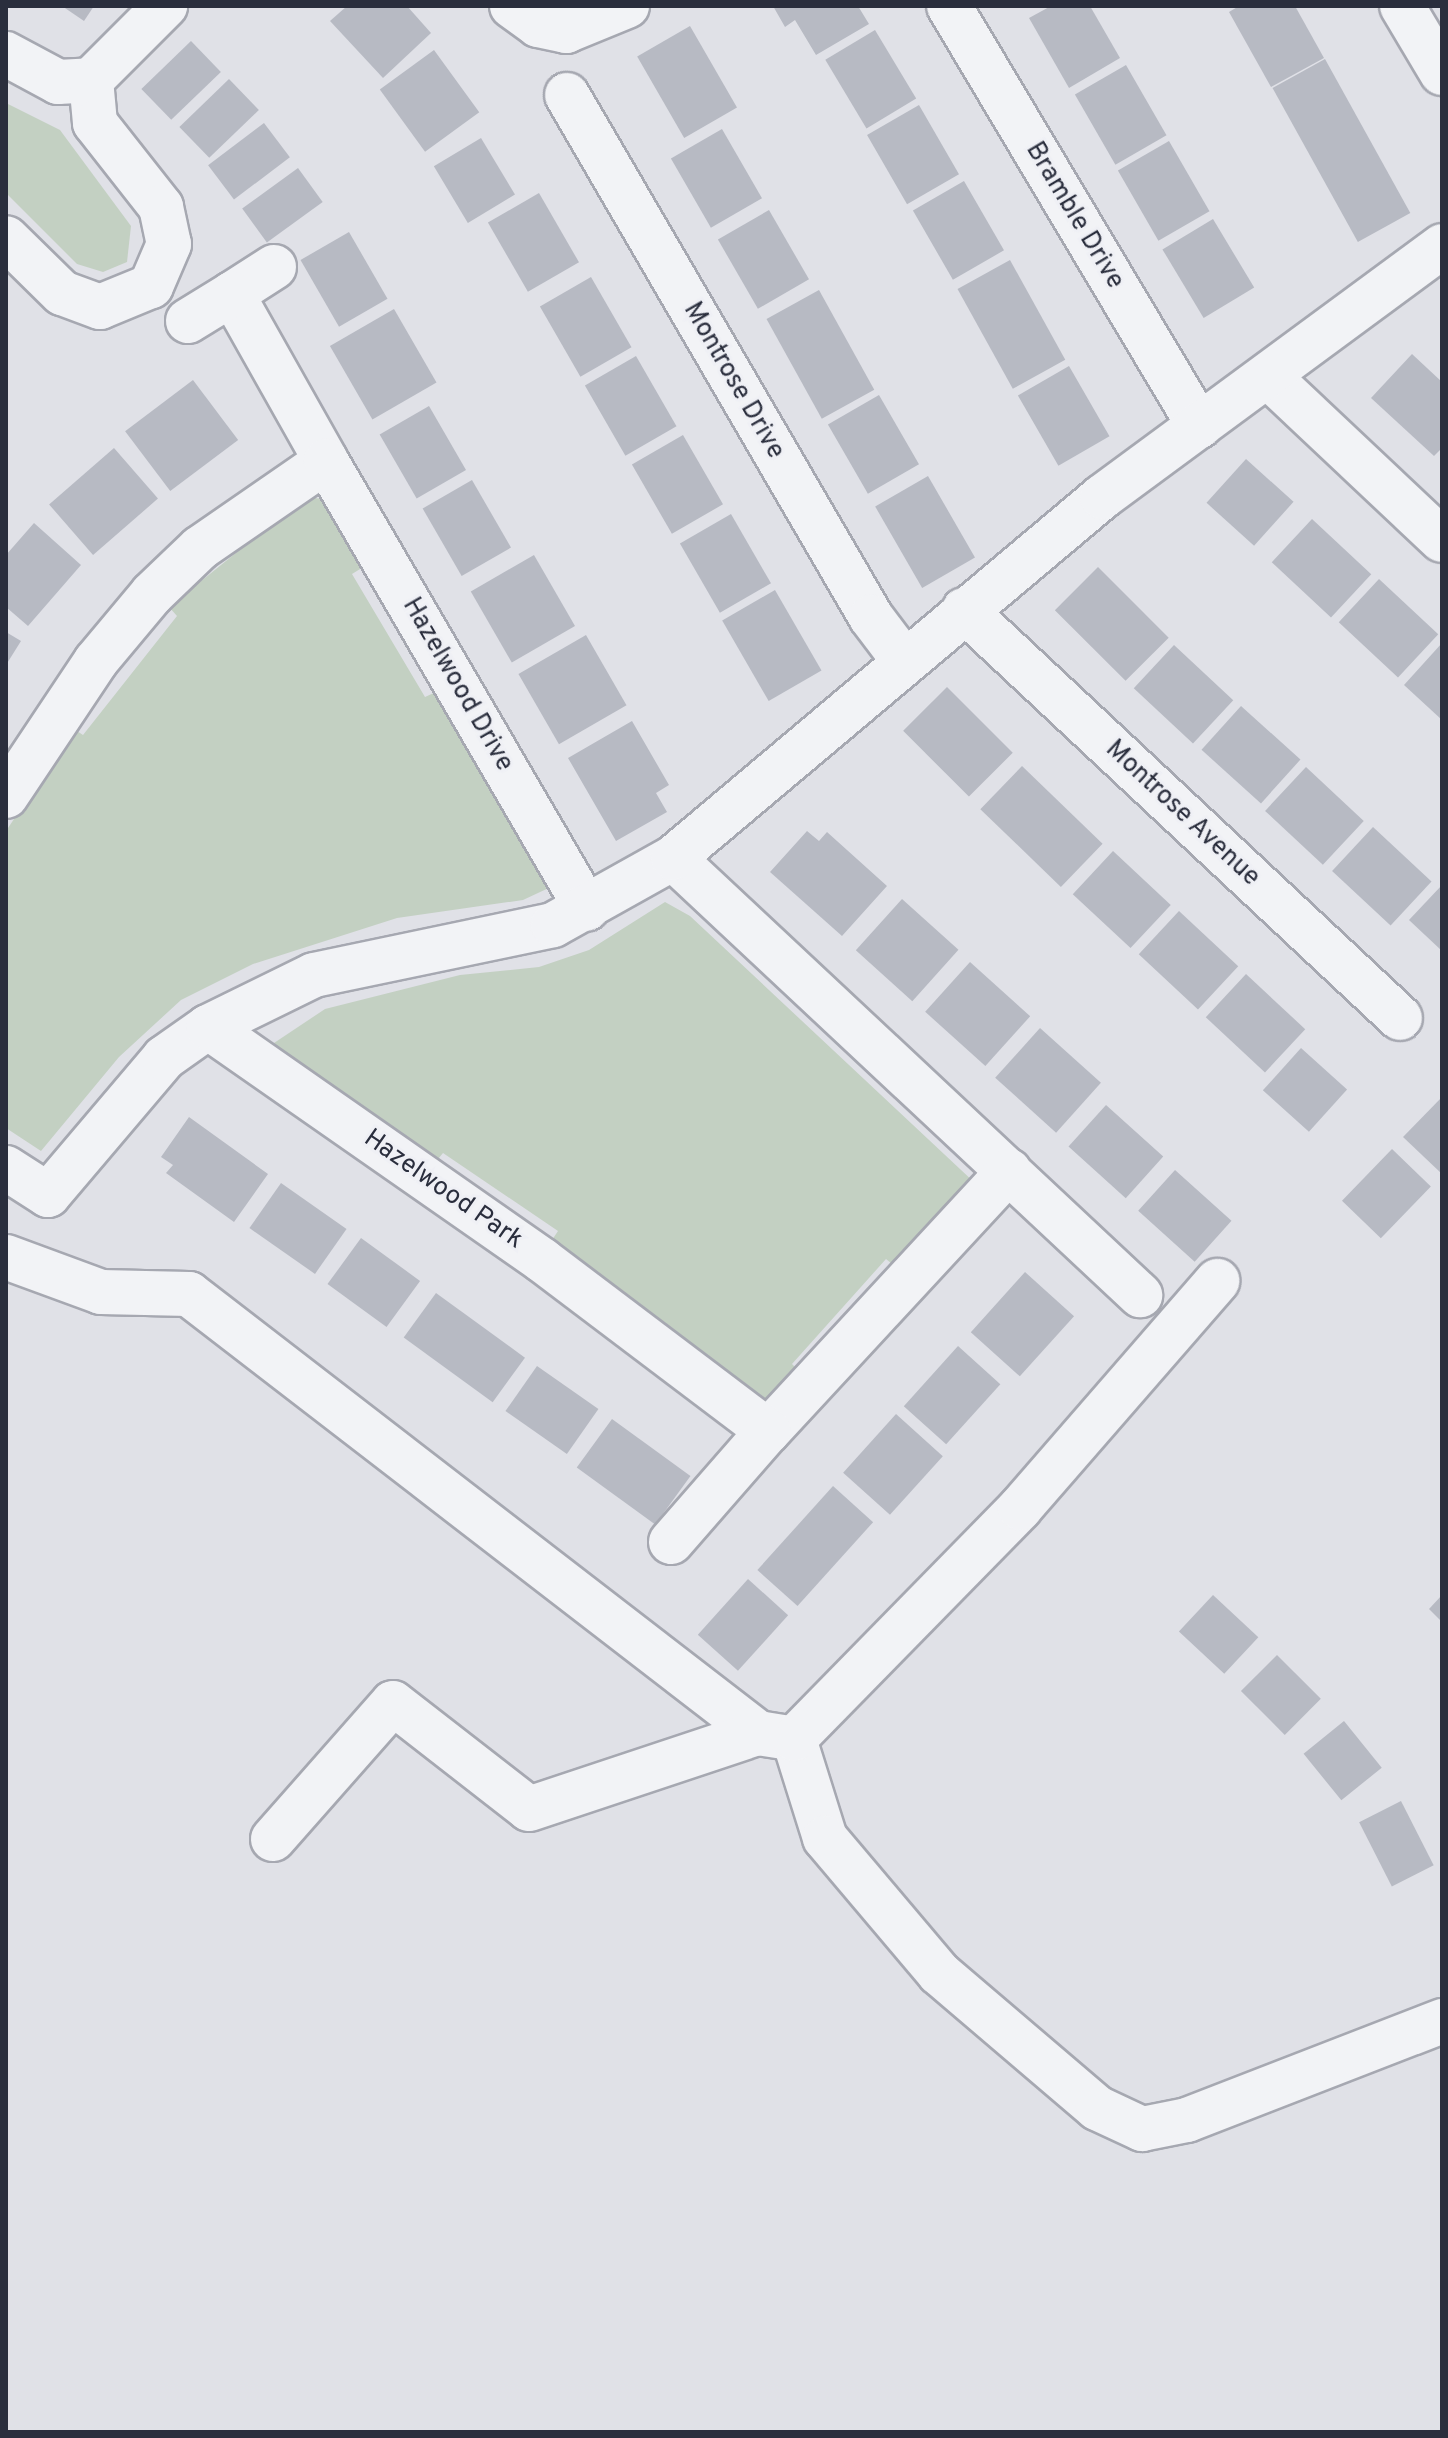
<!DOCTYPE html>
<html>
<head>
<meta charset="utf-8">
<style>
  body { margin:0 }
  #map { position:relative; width:1448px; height:2438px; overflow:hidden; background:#e0e1e7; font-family:Overpass,sans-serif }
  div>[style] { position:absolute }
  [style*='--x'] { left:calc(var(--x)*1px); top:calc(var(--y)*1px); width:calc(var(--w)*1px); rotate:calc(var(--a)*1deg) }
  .green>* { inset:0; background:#c3d0c2 }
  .building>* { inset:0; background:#b7bac3; transform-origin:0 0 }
  .roads { filter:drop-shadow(2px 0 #a6a8b1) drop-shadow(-2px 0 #a6a8b1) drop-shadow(0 2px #a6a8b1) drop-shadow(0 -2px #a6a8b1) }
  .minor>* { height:44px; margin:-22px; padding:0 22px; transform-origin:22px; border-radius:22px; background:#f2f3f6 }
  span { translate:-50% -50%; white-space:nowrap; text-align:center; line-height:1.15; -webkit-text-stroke:6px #eff0f5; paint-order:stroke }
  .street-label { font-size:26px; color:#2a2e3d }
  .frame { position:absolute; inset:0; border:8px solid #2a2e3d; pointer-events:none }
</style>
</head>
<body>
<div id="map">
  <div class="green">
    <i style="clip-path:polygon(6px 103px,60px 130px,131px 226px,127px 262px,103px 272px,77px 264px,6px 193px)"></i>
    <i style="clip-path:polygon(305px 497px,324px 499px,365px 566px,352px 574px,425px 697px,438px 691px,553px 886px,523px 900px,397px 918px,253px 964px,181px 1000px,119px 1057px,41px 1151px,6px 1128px,6px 831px,74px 729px,83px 735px,177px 616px,169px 607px)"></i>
    <i style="clip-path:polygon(665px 902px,690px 916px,976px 1184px,897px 1268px,886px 1259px,792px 1364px,800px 1372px,777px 1399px,764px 1399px,550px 1243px,558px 1231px,443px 1153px,434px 1164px,268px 1047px,325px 1009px,460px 975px,539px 967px,589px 950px)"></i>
  </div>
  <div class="building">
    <i style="clip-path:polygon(62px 6px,94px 6px,84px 21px)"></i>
    <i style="clip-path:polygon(347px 6px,407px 6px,431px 33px,383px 78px,330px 21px)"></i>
    <i style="clip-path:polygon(773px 6px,858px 6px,869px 24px,816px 55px,795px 20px,785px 27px)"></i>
    <i style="clip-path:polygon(1051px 6px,1090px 6px,1120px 58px,1069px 88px,1029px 18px)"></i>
    <i style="clip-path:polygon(1239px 6px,1295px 6px,1324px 58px,1271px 87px,1229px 12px)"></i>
    <i style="left:690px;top:26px;width:94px;height:61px;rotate:60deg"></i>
    <i style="left:875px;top:30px;width:80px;height:58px;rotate:59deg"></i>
    <i style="left:191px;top:41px;width:43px;height:69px;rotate:46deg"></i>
    <i style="left:434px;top:50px;width:77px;height:67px;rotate:54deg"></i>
    <i style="left:1325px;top:59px;width:176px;height:60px;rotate:61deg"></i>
    <i style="left:1126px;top:65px;width:81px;height:59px;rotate:60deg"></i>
    <i style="left:229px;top:79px;width:43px;height:69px;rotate:46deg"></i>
    <i style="left:919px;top:105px;width:80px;height:60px;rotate:60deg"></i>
    <i style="left:264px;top:123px;width:43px;height:70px;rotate:53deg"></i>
    <i style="left:722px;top:129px;width:80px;height:59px;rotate:60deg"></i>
    <i style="left:481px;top:138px;width:66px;height:55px;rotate:59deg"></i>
    <i style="left:1169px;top:141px;width:81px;height:59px;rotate:60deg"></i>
    <i style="left:298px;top:168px;width:42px;height:69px;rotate:54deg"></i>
    <i style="left:964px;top:181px;width:80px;height:59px;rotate:60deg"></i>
    <i style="left:539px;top:193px;width:80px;height:59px;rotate:60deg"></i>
    <i style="left:769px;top:210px;width:80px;height:59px;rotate:60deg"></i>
    <i style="left:1213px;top:219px;width:80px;height:59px;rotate:59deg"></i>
    <i style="left:349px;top:232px;width:77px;height:56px;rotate:60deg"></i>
    <i style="left:1010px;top:260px;width:114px;height:60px;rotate:61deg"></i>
    <i style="left:591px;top:277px;width:81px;height:59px;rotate:60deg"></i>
    <i style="left:819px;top:290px;width:114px;height:60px;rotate:61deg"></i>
    <i style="left:394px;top:309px;width:85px;height:74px;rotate:60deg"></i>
    <i style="clip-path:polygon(1412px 354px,1442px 382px,1442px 448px,1434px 456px,1371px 398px)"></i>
    <i style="left:636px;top:356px;width:81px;height:59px;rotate:60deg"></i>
    <i style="left:1069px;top:366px;width:81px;height:59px;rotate:60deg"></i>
    <i style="left:193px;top:380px;width:75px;height:85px;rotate:53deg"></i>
    <i style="left:879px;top:395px;width:80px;height:59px;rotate:60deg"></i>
    <i style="left:429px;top:406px;width:74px;height:57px;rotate:60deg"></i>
    <i style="left:683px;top:435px;width:80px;height:59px;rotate:60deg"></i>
    <i style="left:114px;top:448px;width:67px;height:86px;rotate:49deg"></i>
    <i style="left:1246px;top:459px;width:64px;height:59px;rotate:42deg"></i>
    <i style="left:928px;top:476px;width:94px;height:61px;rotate:60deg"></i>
    <i style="left:472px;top:480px;width:78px;height:57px;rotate:60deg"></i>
    <i style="left:731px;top:514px;width:80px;height:59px;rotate:60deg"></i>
    <i style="left:1312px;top:519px;width:81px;height:59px;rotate:43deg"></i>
    <i style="clip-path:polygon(34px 523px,81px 565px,28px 626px,6px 607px,6px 555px)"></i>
    <i style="left:534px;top:555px;width:82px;height:73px;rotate:60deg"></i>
    <i style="left:1098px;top:567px;width:100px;height:61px;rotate:45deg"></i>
    <i style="left:1379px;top:579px;width:81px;height:59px;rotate:43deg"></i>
    <i style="left:775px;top:590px;width:93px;height:61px;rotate:60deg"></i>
    <i style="clip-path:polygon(6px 632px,21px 641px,6px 665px)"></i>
    <i style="left:586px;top:635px;width:81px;height:78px;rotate:60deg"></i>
    <i style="clip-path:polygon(1442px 643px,1442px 720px,1404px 685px)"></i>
    <i style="left:1174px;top:645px;width:81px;height:59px;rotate:43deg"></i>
    <i style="left:947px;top:687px;width:93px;height:62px;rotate:45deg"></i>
    <i style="left:1241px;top:706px;width:80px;height:59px;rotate:42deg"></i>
    <i style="clip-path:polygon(632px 721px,669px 785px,656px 793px,667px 812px,616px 841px,568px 758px)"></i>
    <i style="left:1022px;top:766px;width:112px;height:60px;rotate:44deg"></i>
    <i style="left:1306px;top:767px;width:79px;height:60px;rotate:43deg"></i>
    <i style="left:1373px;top:827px;width:80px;height:60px;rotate:43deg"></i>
    <i style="clip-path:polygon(807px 831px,819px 841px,827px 832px,887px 886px,842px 936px,770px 872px)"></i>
    <i style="left:1113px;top:851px;width:79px;height:59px;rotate:43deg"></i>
    <i style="clip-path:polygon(1442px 885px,1442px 951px,1409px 920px)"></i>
    <i style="left:902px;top:899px;width:76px;height:69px;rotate:42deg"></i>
    <i style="left:1179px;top:911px;width:81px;height:59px;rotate:43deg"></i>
    <i style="left:970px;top:962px;width:81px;height:67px;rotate:42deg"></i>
    <i style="left:1246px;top:974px;width:81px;height:59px;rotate:43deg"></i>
    <i style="left:1040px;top:1028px;width:82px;height:67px;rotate:42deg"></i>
    <i style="left:1301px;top:1048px;width:62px;height:57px;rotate:42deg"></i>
    <i style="clip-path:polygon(1442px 1097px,1442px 1174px,1403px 1137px)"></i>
    <i style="left:1106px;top:1105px;width:77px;height:56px;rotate:42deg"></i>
    <i style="clip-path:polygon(189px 1117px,268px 1174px,234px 1222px,166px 1173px,173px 1165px,161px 1157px)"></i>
    <i style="left:1392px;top:1149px;width:54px;height:72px;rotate:44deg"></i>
    <i style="left:1175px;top:1170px;width:76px;height:55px;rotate:42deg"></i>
    <i style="left:281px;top:1183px;width:80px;height:55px;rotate:35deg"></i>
    <i style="left:361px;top:1238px;width:73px;height:57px;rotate:36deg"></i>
    <i style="left:1025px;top:1272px;width:66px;height:81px;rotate:42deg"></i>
    <i style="left:436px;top:1293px;width:110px;height:55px;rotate:36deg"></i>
    <i style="left:958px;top:1346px;width:57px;height:81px;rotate:42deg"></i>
    <i style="left:537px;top:1366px;width:75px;height:55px;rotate:35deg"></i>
    <i style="left:896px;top:1414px;width:63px;height:79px;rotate:42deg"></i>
    <i style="left:612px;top:1419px;width:97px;height:60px;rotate:36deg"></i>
    <i style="left:833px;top:1486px;width:54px;height:113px;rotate:42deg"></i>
    <i style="left:748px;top:1579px;width:54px;height:75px;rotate:42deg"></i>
    <i style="left:1213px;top:1595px;width:62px;height:50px;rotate:43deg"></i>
    <i style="clip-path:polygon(1442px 1595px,1442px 1622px,1429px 1609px)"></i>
    <i style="left:1277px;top:1655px;width:62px;height:51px;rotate:45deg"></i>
    <i style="left:1344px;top:1721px;width:60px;height:52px;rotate:51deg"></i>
    <i style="left:1401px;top:1801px;width:72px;height:47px;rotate:63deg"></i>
  </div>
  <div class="roads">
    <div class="minor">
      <i style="--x:512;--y:6;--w:32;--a:36"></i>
      <i style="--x:538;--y:25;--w:29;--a:12"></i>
      <i style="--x:566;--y:31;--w:66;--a:-22.3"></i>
      <i style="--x:949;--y:6;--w:489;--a:59.2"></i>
      <i style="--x:1402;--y:6;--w:78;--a:59.2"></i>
      <i style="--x:6;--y:54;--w:59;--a:28.3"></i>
      <i style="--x:58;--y:82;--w:33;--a:-3"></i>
      <i style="--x:91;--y:80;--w:43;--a:84.7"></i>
      <i style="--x:95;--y:123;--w:107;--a:51.8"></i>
      <i style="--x:161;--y:207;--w:38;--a:78"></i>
      <i style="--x:169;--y:244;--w:46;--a:113.2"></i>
      <i style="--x:151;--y:286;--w:55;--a:157.6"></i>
      <i style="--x:100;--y:307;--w:40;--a:-159.8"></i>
      <i style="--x:62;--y:293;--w:78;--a:-135.5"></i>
      <i style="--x:91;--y:80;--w:105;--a:-45"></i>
      <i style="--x:567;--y:95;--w:604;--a:59.78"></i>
      <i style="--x:871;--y:617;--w:56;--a:52.9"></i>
      <i style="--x:274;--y:267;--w:50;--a:147.3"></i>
      <i style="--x:232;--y:294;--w:192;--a:60.6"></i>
      <i style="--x:188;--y:321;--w:52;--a:-31.5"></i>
      <i style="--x:1270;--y:378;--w:236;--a:43.3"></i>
      <i style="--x:964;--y:610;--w:597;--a:43.1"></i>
      <i style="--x:6;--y:796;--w:162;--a:-56.3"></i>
      <i style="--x:96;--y:661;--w:87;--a:-50.1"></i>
      <i style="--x:152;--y:594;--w:66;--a:-43.8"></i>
      <i style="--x:200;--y:548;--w:153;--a:-34.6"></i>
      <i style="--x:326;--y:461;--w:518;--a:59.78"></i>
      <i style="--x:673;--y:858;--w:640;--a:43.1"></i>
      <i style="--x:6;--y:1168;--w:50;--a:32.7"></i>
      <i style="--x:48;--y:1195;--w:180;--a:-49.7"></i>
      <i style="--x:164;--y:1058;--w:54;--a:-35.2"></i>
      <i style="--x:1009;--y:1171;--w:355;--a:132.8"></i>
      <i style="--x:768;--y:1431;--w:283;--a:-142.9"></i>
      <i style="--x:542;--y:1260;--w:407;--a:-145.1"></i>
      <i style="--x:208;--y:1027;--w:118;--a:-26.1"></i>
      <i style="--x:314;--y:975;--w:244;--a:-11.8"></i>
      <i style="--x:553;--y:925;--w:137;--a:-29.2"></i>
      <i style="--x:673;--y:858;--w:561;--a:-40.08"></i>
      <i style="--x:1102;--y:497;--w:423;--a:-36.4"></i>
      <i style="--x:6;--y:1257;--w:101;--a:20.2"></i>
      <i style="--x:101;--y:1292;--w:88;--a:1.3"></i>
      <i style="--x:189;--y:1294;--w:719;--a:37.65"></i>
      <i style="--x:758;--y:1733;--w:36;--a:9"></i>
      <i style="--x:671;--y:1542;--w:147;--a:-48.9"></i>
      <i style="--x:794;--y:1739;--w:104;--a:72.6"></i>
      <i style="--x:825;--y:1838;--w:177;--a:49.8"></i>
      <i style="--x:939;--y:1973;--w:208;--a:40.5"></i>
      <i style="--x:1097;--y:2108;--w:50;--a:25"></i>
      <i style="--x:1142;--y:2129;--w:46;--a:-11.3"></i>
      <i style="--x:1187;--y:2120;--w:274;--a:-21.2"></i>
      <i style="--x:794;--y:1739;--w:323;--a:-45.6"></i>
      <i style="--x:1020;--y:1508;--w:301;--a:-49"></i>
      <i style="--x:273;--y:1839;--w:181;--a:-48.6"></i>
      <i style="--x:393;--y:1703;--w:172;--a:37.9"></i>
      <i style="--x:529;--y:1809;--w:241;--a:-18.4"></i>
    </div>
  </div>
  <div class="street-label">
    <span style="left:1074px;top:216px;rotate:59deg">Bramble Drive</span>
    <span style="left:733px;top:381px;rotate:60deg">Montrose Drive</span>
    <span style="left:457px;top:685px;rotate:60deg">Hazelwood Drive</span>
    <span style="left:1182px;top:814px;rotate:43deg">Montrose Avenue</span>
    <span style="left:443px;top:1190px;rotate:35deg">Hazelwood Park</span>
  </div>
  <div class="frame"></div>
</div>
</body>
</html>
